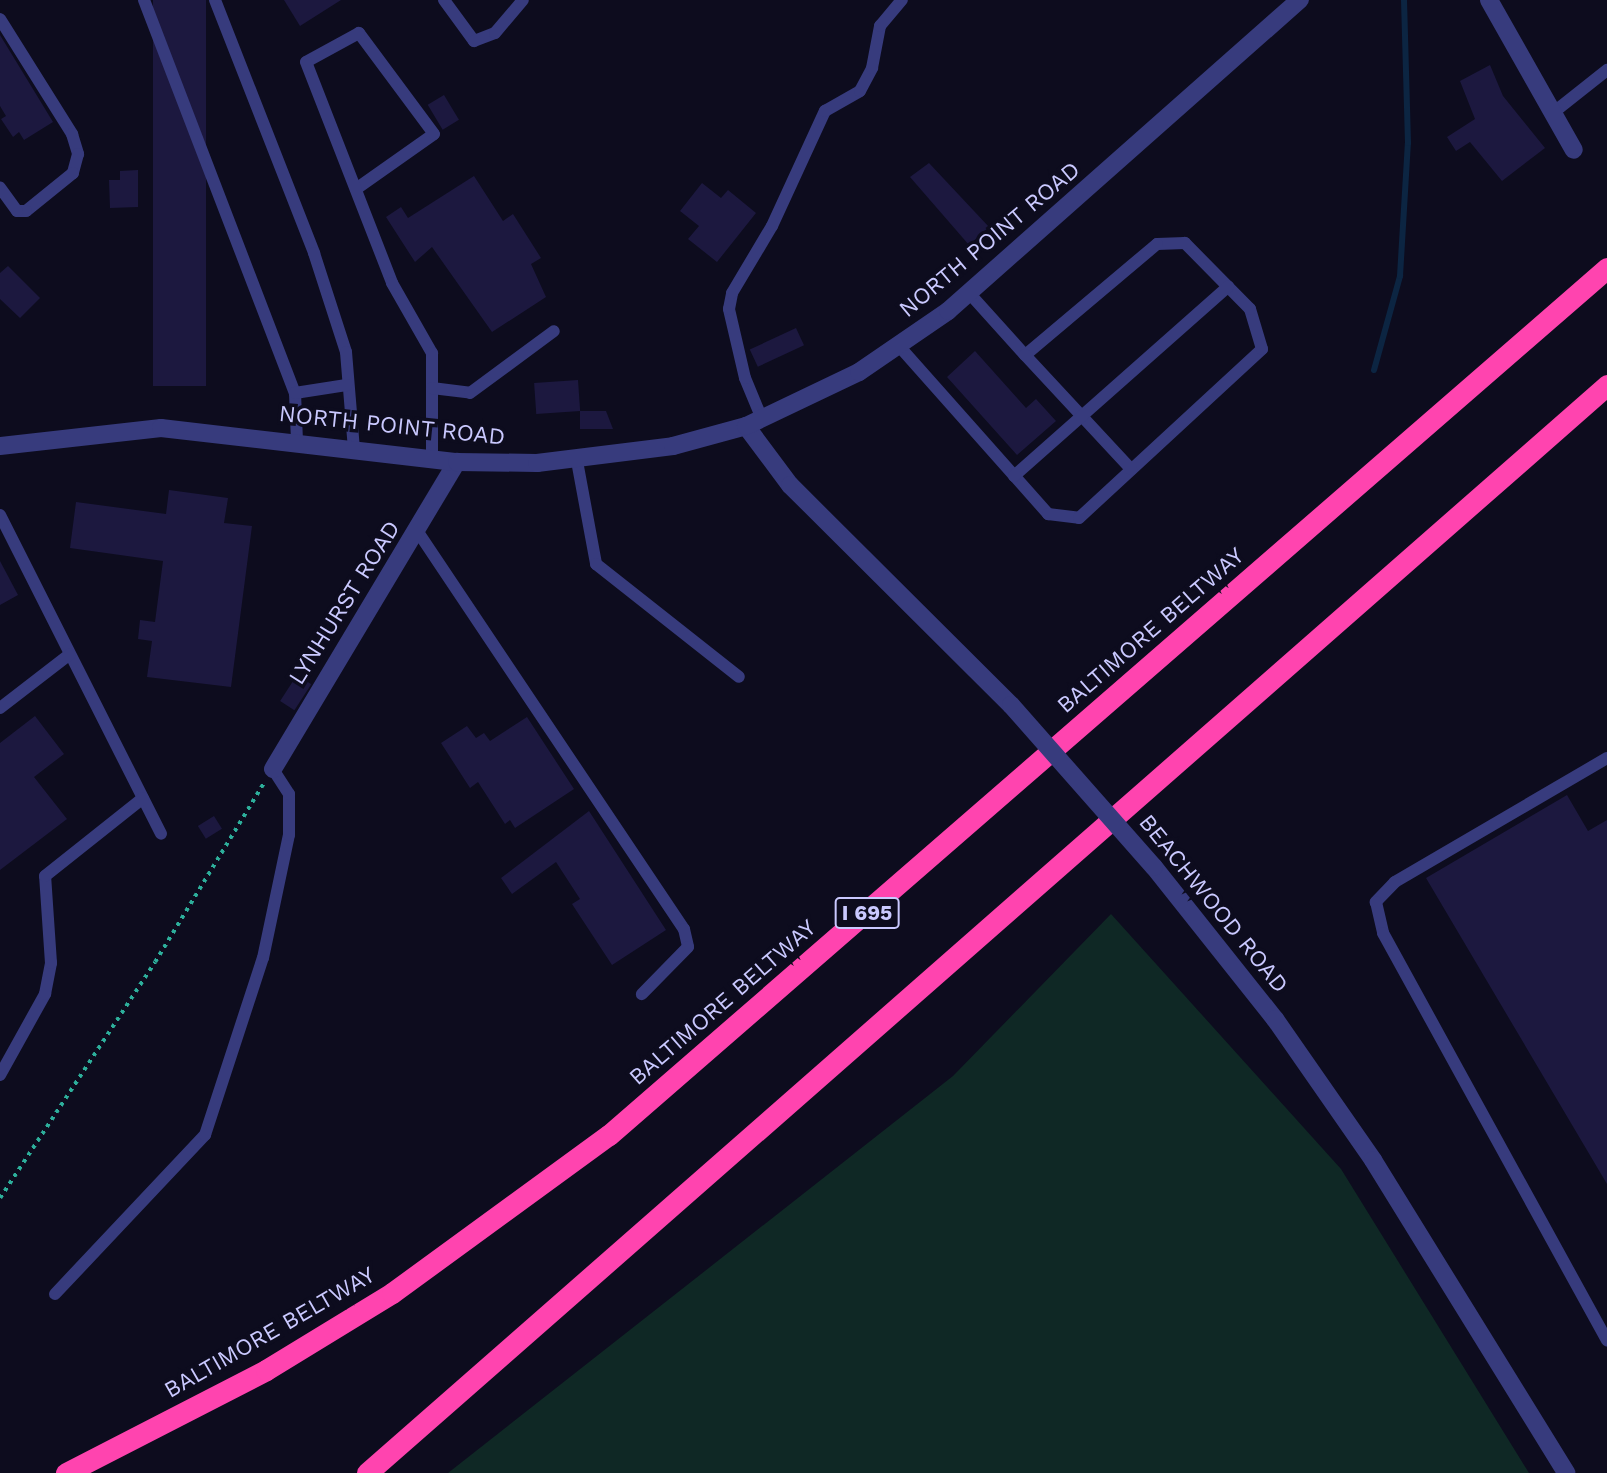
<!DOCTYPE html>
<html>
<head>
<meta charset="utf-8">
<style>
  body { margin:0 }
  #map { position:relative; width:1607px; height:1473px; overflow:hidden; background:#0d0c1e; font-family:"Work Sans",sans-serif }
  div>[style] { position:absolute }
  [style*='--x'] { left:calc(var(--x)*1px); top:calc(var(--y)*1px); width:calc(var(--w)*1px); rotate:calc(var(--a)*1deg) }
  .green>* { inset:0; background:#0f2825 }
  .stream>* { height:6px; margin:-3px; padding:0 3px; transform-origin:3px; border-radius:3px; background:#0c2542 }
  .building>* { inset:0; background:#1c183f; transform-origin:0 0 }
  .path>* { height:3.5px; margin-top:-1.75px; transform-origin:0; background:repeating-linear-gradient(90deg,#2daf9b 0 3.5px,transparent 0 8.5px) }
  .service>* { height:12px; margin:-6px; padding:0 6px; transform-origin:6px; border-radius:6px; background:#373b7d }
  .minor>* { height:18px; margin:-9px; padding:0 9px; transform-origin:9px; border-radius:9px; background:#373b7d }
  .tertiary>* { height:18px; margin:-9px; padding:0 9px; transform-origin:9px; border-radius:9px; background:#373b7d }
  .motorway>* { height:21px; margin:-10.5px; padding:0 10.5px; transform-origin:10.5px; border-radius:10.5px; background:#ff44af }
  .tertiary-bridge>* { height:18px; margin:-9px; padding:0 9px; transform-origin:9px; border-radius:9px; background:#373b7d }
  span { translate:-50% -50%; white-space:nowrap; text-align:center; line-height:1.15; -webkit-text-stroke:7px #0d0c1e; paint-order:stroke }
  .shield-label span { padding:2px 5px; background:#0d0c1e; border:2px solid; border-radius:5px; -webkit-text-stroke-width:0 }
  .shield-label { font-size:21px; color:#cac9ff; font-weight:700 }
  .street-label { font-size:23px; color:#cac9ff }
</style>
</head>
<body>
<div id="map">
  <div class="green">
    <i style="clip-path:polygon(1111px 914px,1341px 1169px,1529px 1473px,448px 1473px,953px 1076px)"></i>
  </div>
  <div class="stream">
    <i style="--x:1374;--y:370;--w:98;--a:-74.5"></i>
    <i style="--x:1400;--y:276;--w:133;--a:-86.6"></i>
    <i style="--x:1408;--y:143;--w:143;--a:-91.6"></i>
  </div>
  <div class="building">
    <i style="left:153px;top:0;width:53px;height:386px"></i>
    <i style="clip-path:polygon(284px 0,341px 0,300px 26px)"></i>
    <i style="clip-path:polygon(0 35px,53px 122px,24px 140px,19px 132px,13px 137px,1px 119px,6px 116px,0 106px)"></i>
    <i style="clip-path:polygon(1490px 65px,1503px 96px,1545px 148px,1502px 181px,1470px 142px,1456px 151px,1447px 137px,1475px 119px,1460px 81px)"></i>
    <i style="left:444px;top:95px;width:29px;height:19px;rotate:59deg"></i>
    <i style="clip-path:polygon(929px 163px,989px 227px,969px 245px,910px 177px)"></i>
    <i style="clip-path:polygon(138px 170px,138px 207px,110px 208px,109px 180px,120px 180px,120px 171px)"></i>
    <i style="clip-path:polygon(474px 176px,503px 221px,513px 214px,541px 258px,531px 264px,546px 297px,492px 332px,432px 247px,415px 262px,386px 217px,401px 207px,408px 218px)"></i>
    <i style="clip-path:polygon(702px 183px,721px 198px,728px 190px,756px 213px,717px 262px,688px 239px,699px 226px,680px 211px)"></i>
    <i style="clip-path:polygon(8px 266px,40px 298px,20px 318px,0 299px,0 273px)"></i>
    <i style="left:796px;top:328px;width:19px;height:51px;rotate:65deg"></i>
    <i style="clip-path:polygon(975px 351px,1026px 408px,1036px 399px,1056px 421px,1017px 455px,947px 377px)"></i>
    <i style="left:578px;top:380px;width:31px;height:44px;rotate:86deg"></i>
    <i style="clip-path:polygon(580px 411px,606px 411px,613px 429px,580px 429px)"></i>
    <i style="clip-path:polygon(169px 490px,228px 498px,224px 523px,252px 526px,231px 687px,147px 677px,152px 641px,138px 639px,140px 620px,155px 622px,163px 561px,70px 548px,76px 502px,166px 514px)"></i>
    <i style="clip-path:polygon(0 561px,18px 595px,0 605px)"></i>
    <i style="left:297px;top:675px;width:17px;height:31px;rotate:33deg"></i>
    <i style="clip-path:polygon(35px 716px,64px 754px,34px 777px,67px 819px,0 870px,0 743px)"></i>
    <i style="clip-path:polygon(527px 717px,574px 789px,515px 828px,510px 820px,505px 824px,478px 782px,470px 788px,441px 743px,467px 726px,476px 738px,484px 733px,490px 741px)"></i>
    <i style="clip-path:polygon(1567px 795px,1588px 831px,1607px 820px,1607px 1184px,1426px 878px)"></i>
    <i style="clip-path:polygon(589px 811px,666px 930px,612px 965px,572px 904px,580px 899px,556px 862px,512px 894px,501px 878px)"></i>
    <i style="left:214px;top:816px;width:15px;height:19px;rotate:58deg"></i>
  </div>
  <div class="path">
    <i style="--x:0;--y:1198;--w:282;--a:-56.7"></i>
    <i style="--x:155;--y:962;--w:210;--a:-58.7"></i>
  </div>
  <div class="service">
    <i style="--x:144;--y:0;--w:421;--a:69"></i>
    <i style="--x:295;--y:393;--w:48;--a:87.6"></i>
    <i style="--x:215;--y:0;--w:272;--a:68.6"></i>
    <i style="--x:314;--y:253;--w:104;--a:72.1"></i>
    <i style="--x:346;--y:352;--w:97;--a:85.3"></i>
    <i style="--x:444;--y:0;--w:51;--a:53.8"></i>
    <i style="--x:474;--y:41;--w:22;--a:-21"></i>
    <i style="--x:495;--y:33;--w:43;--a:-49.7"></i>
    <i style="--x:0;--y:19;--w:136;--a:57.9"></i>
    <i style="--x:72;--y:134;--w:21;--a:73"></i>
    <i style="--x:78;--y:154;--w:20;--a:105"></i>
    <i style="--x:73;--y:173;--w:60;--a:141"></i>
    <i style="--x:26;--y:211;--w:9;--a:180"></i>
    <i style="--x:17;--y:211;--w:29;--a:-126"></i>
    <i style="--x:1554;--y:112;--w:68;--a:-38.4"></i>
    <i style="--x:356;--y:189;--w:95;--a:-35.2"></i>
    <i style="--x:434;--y:134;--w:126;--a:-126.6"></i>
    <i style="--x:359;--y:33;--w:60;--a:151.3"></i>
    <i style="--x:306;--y:62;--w:237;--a:68.7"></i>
    <i style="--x:392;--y:283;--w:81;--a:60.3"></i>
    <i style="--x:432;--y:353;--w:106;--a:90"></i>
    <i style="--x:970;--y:294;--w:82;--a:48"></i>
    <i style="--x:899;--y:346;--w:225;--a:48.4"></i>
    <i style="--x:1048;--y:514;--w:31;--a:7"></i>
    <i style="--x:1079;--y:518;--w:249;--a:-42.7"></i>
    <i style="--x:1262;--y:349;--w:42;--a:-106.7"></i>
    <i style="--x:1250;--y:309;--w:93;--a:-134.6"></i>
    <i style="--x:1185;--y:243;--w:28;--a:178"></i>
    <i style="--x:1157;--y:244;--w:172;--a:139.9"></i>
    <i style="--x:1025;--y:355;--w:156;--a:47.1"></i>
    <i style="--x:432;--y:388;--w:38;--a:7"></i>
    <i style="--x:470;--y:393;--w:104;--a:-36.4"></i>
    <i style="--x:295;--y:393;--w:52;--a:-8.9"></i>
    <i style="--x:762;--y:419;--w:44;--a:-112.5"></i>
    <i style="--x:745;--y:378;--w:71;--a:-103.1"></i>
    <i style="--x:729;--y:309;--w:16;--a:-79"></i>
    <i style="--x:732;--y:293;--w:78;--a:-59.2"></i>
    <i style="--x:772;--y:226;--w:127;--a:-65.3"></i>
    <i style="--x:825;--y:111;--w:40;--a:-29.7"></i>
    <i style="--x:860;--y:91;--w:26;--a:-62"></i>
    <i style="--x:872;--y:68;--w:43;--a:-79.2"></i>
    <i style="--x:880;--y:26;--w:34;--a:-50"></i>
    <i style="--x:577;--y:461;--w:105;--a:79.5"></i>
    <i style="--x:596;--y:564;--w:182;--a:38.3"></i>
    <i style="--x:1014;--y:476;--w:286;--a:-41.5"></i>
    <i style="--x:0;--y:515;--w:357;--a:63.2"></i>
    <i style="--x:418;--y:532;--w:478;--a:56.2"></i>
    <i style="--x:684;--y:929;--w:18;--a:77"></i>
    <i style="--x:688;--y:947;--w:66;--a:134.4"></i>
    <i style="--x:0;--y:708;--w:88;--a:-37.6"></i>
    <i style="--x:1607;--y:758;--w:246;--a:149.7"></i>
    <i style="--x:1395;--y:882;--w:28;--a:134"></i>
    <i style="--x:1376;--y:902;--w:32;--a:77"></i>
    <i style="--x:1383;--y:933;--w:465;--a:61.2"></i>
    <i style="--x:0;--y:1075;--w:93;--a:-60.9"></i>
    <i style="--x:45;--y:994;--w:32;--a:-79"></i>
    <i style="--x:51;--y:963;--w:87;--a:-93.9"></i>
    <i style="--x:45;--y:876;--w:125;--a:-38.5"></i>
    <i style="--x:55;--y:1294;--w:219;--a:-46.7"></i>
    <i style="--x:205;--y:1135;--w:186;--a:-71.9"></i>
    <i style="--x:263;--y:958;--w:126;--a:-78.1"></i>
    <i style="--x:289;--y:835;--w:41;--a:-90"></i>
    <i style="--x:289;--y:794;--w:30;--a:-123"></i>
  </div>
  <div class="minor">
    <i style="--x:1489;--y:0;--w:172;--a:60.5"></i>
    <i style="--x:273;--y:769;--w:358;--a:-59.1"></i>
  </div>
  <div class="tertiary">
    <i style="--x:746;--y:426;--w:74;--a:53.3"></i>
    <i style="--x:790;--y:485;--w:312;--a:44.9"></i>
    <i style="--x:0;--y:446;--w:162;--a:-6.4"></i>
    <i style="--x:161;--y:428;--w:298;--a:6.6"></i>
    <i style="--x:457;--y:462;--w:80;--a:0.7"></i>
    <i style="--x:537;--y:463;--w:137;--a:-7.1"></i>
    <i style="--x:673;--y:446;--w:76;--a:-15.3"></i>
    <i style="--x:746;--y:426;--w:125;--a:-25.5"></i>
    <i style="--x:859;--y:372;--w:108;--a:-34.4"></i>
    <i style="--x:948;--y:311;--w:470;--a:-41.5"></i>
    <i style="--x:1154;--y:867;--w:194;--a:51.5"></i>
    <i style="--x:1275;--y:1019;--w:172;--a:55.2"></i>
    <i style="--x:1373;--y:1160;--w:368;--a:58.3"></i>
  </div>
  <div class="motorway">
    <i style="--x:66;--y:1473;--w:225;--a:-27.2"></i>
    <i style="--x:266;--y:1370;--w:148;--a:-31.4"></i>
    <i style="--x:392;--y:1293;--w:268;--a:-36.1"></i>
    <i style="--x:609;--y:1135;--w:1322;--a:-40.98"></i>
    <i style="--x:367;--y:1473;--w:1650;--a:-41.26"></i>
  </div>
  <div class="tertiary-bridge">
    <i style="--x:1011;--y:705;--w:216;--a:48.6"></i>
  </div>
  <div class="shield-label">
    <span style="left:867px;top:913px">I 695</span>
  </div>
  <div class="street-label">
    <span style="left:990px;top:240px;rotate:-40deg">NORTH POINT ROAD</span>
    <span style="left:392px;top:426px;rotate:6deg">NORTH POINT ROAD</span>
    <span style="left:345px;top:603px;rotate:-58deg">LYNHURST ROAD</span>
    <span style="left:1151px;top:631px;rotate:-41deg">BALTIMORE BELTWAY</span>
    <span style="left:1213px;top:904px;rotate:51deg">BEACHWOOD ROAD</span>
    <span style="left:723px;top:1003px;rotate:-41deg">BALTIMORE BELTWAY</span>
    <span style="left:270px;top:1333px;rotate:-30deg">BALTIMORE BELTWAY</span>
  </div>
</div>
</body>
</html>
